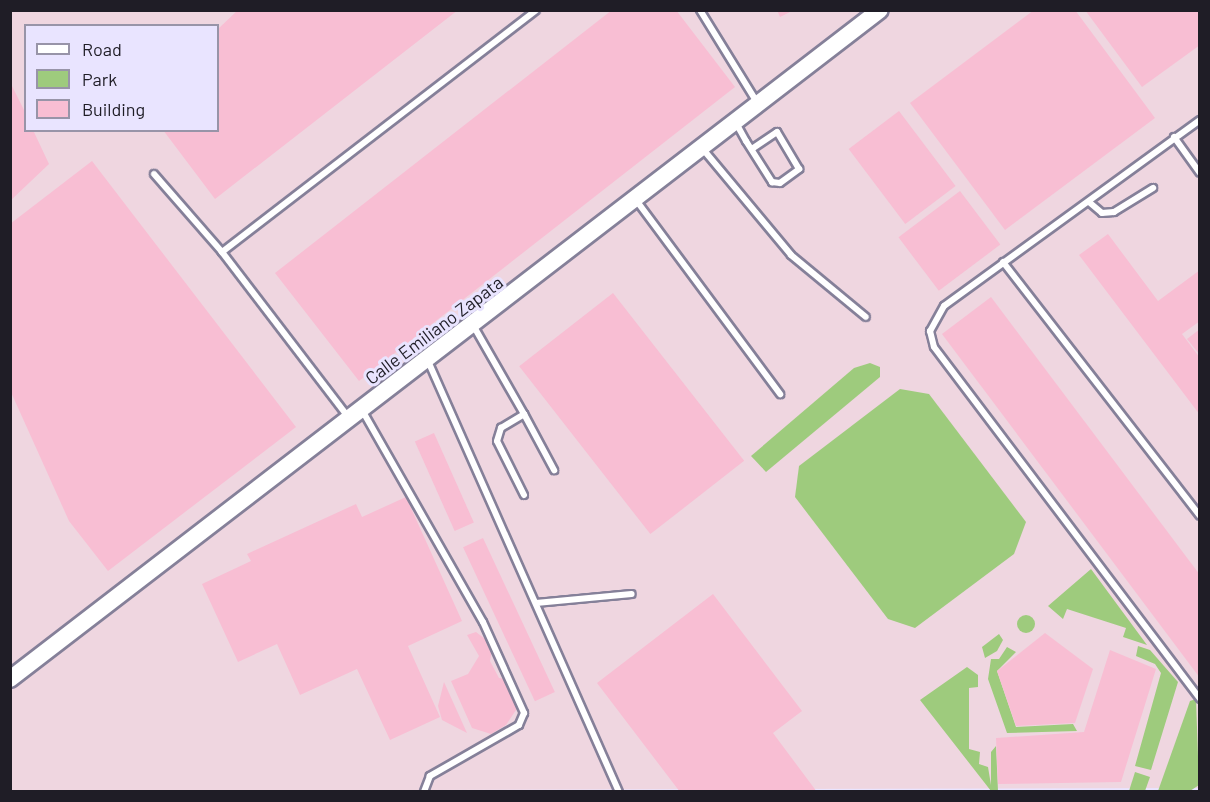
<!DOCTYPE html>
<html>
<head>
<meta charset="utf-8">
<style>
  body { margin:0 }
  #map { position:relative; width:1210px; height:802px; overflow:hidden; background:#e9e4ff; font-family:Barlow,sans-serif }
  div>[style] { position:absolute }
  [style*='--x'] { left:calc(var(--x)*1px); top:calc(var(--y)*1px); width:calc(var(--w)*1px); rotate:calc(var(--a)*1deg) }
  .industrial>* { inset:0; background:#efd6e0 }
  .green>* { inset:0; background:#9ecb7d }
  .round { border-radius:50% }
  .building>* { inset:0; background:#f8bed3; transform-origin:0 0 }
  .roads { filter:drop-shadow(2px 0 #858099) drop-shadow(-2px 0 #858099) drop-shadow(0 2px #858099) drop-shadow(0 -2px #858099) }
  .lane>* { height:6px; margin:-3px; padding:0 3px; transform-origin:3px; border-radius:3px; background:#fff }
  .secondary>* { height:16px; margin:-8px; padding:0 8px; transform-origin:8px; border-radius:8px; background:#fff }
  span { translate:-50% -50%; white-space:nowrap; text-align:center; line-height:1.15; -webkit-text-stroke:6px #e9e4ff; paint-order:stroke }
  .street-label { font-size:18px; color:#1f1d26 }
  .frame { position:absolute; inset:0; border:12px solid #1f1d26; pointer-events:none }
  .legend { position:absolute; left:24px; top:24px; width:195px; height:108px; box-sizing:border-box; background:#e9e4ff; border:2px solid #9894a8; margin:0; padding:8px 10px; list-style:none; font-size:18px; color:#1f1d26 }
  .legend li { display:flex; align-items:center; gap:12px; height:30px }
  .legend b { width:30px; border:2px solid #9894a8 }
</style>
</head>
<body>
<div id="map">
  <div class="industrial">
    <i style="clip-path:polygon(evenodd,10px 11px,1199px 11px,1199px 788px,11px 791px,10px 11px,26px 26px,218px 26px,218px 130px,26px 130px,26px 26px)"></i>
  </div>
  <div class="green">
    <i style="clip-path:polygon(870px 363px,880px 367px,880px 377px,766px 472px,751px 456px,854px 368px)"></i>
    <i style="clip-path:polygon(900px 389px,929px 394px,1026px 522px,1014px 554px,915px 628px,888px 619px,795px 497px,799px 466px)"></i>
    <i style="clip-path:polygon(1091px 569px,1147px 645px,1123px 637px,1126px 628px,1067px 609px,1063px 619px,1048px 606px)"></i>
    <i class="round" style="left:1017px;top:615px;width:18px;height:18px"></i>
    <i style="clip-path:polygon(999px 634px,1003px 640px,997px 651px,985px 658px,982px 647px)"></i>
    <i style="clip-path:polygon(1138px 646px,1150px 650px,1178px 682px,1151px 770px,1135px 766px,1161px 673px,1155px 664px,1136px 656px)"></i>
    <i style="clip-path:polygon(1007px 647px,1016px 652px,997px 671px,1016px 727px,1073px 724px,1077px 731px,1007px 733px,988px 679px,991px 659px,999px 659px)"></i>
    <i style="clip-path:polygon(967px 667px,978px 675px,978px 687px,969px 688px,969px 749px,980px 752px,979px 764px,988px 767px,991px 785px,991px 752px,996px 746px,998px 791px,991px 791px,920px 700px)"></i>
    <i style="clip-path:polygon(1196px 699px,1199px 785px,1190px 791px,1158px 791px,1190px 701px)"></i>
    <i style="clip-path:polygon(1135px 772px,1150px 777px,1145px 791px,1129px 791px)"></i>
  </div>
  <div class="building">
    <i style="clip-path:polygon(238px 10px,458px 10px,215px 199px,163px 130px,218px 130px,218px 29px)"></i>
    <i style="clip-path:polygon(612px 10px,676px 10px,735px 87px,359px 381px,275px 273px)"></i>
    <i style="clip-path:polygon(777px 10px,794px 10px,780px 17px)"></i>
    <i style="clip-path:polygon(1034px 10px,1075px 10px,1155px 118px,1005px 230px,910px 103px)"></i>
    <i style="clip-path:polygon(1085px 10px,1200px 10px,1200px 45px,1142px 87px)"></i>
    <i style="clip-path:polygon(10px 82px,26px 114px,26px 130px,33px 130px,49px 164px,10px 201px)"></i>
    <i style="left:899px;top:111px;width:94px;height:63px;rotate:53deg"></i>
    <i style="clip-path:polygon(92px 161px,296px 427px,108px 571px,69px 521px,10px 390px,10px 224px)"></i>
    <i style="left:960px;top:191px;width:67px;height:77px;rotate:53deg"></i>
    <i style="clip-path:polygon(1108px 234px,1158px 301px,1200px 270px,1200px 321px,1182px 334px,1200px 358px,1200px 415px,1079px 255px)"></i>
    <i style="left:613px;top:293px;width:213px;height:119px;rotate:52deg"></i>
    <i style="clip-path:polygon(991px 297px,1200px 575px,1200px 678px,942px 334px)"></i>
    <i style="clip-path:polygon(1200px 329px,1200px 355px,1187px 339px)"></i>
    <i style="left:434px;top:433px;width:98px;height:21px;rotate:66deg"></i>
    <i style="clip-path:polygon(406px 497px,462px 621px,408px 646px,440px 717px,390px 740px,357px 669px,300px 695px,277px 644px,238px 662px,202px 584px,251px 561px,247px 554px,356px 504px,362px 517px)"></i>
    <i style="left:483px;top:538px;width:170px;height:22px;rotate:65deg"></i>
    <i style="clip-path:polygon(713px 594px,802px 711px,773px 733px,817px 792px,680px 792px,597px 683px)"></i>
    <i style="clip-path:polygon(476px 632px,493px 645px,490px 661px,499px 678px,506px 679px,518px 707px,506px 725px,491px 734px,472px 728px,451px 681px,468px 674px,479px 656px,467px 635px)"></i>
    <i style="clip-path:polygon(1045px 633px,1093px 669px,1075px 723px,1016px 726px,997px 671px)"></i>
    <i style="clip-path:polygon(1110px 650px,1156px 669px,1121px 782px,998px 784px,996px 738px,1084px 732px)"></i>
    <i style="clip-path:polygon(444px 682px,467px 733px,442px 720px,438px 706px)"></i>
  </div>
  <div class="roads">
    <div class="lane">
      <i style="--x:700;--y:10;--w:110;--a:58.3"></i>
      <i style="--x:1200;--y:120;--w:316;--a:144"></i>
      <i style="--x:944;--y:306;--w:29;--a:119"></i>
      <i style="--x:930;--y:331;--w:16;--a:76"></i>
      <i style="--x:934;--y:347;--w:441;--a:52.9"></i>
      <i style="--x:736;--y:123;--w:21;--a:61"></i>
      <i style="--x:746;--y:141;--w:49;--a:57.6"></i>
      <i style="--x:772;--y:182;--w:8;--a:7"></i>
      <i style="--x:780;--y:183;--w:24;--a:-36"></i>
      <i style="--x:799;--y:169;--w:43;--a:-120.7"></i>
      <i style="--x:777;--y:132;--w:30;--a:146"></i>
      <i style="--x:1174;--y:137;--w:44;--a:54.2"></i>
      <i style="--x:702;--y:148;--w:139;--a:50.2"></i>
      <i style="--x:791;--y:255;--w:97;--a:39.6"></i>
      <i style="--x:154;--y:174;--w:103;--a:48.9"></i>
      <i style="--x:222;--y:252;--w:209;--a:52.6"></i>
      <i style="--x:636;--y:200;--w:242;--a:53.4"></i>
      <i style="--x:1089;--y:202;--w:17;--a:40"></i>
      <i style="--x:1102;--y:213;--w:12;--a:-5"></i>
      <i style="--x:1114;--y:212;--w:46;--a:-31.6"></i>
      <i style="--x:222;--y:252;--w:396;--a:-37.6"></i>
      <i style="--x:1003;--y:262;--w:321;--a:52.2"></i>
      <i style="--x:473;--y:325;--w:103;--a:60.2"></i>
      <i style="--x:428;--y:361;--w:471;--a:66.1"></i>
      <i style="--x:362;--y:410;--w:244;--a:60.3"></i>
      <i style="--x:483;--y:622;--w:100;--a:65.7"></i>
      <i style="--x:524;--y:713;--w:13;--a:113"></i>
      <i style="--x:519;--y:725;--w:103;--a:150.2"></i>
      <i style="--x:430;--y:776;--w:17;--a:111"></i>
      <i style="--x:524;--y:495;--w:60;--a:-116.6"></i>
      <i style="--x:497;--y:441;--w:14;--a:-73"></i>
      <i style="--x:501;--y:428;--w:27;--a:-31"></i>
      <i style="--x:524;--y:414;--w:64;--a:61.8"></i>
      <i style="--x:536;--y:603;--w:96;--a:-5.4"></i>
    </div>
    <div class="secondary">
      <i style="--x:10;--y:679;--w:1097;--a:-37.56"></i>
    </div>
  </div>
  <div class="street-label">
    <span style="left:434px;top:330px;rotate:-37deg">Calle Emiliano Zapata</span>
  </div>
  <div class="frame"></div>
  <ul class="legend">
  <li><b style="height:8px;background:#fff"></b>Road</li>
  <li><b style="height:16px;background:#9ecb7d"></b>Park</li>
  <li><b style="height:16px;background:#f8bed3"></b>Building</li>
  </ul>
</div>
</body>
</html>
